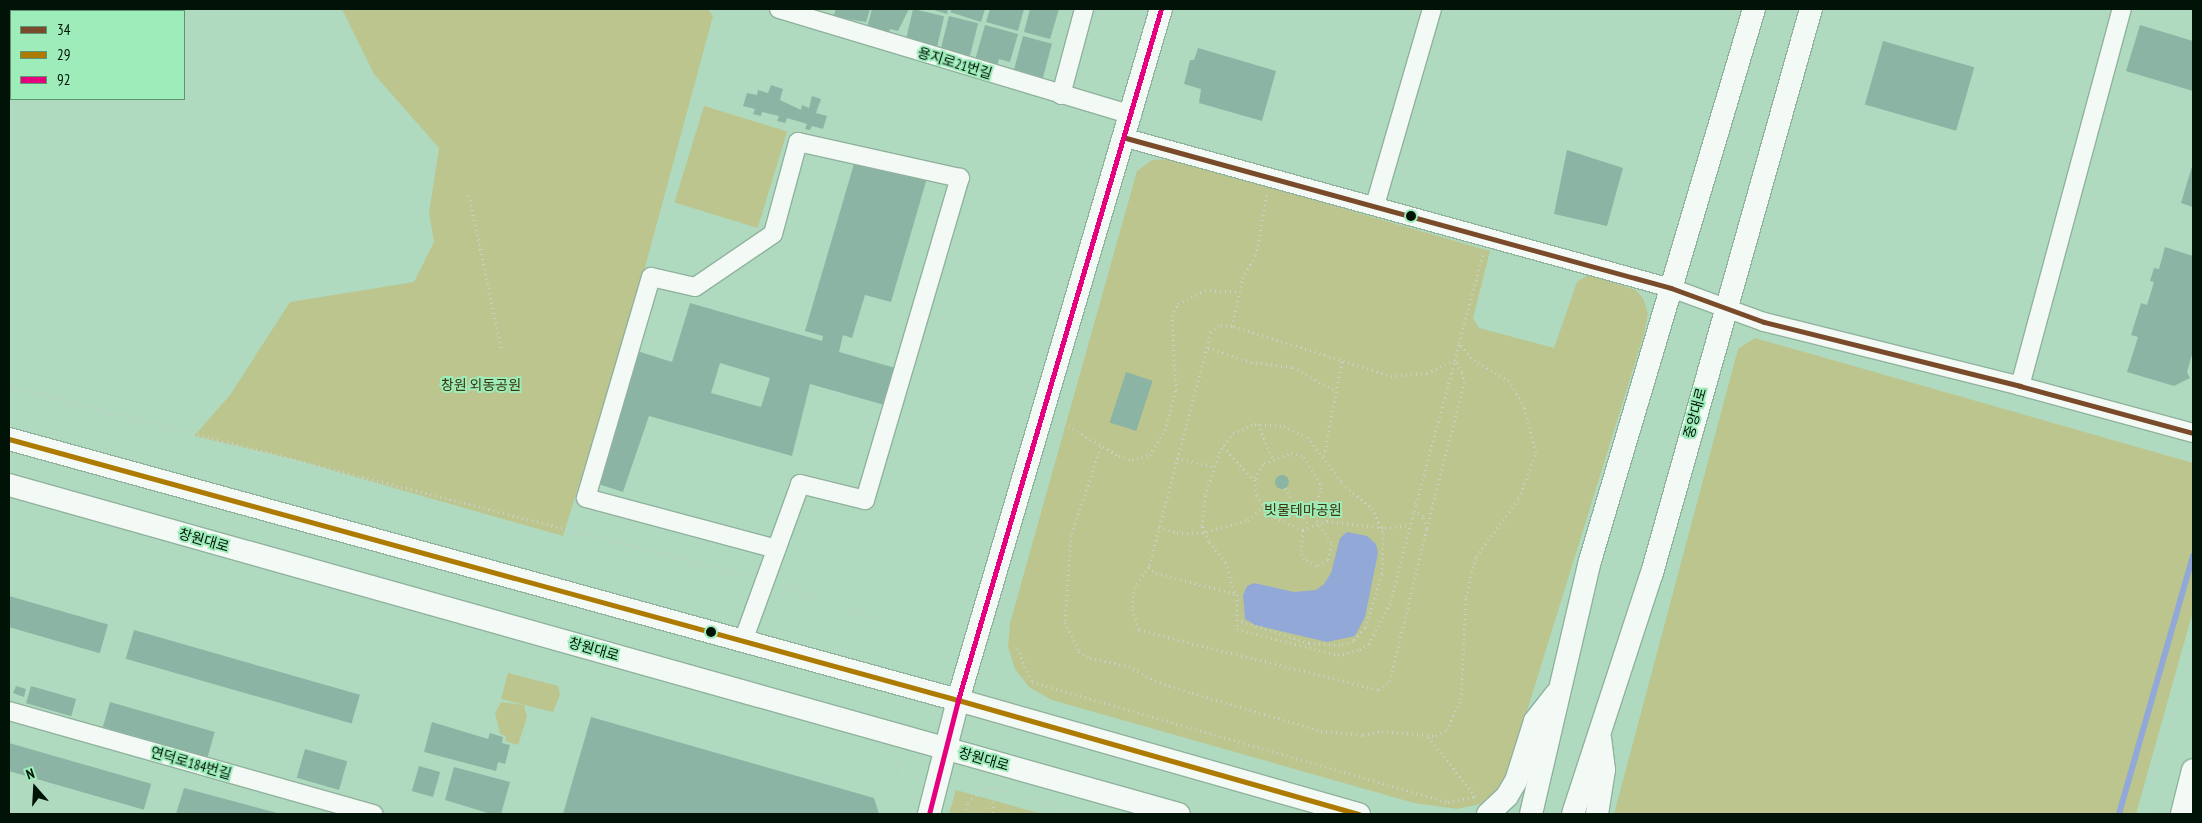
<!DOCTYPE html>
<html>
<head>
<meta charset="utf-8">
<style>
  body { margin:0 }
  #map { position:relative; width:2202px; height:823px; overflow:hidden; background:#afdabf; font-family:"PT Sans Narrow","Noto Sans KR",sans-serif }
  div>[style] { position:absolute }
  [style*='--x'] { left:calc(var(--x)*1px); top:calc(var(--y)*1px); width:calc(var(--w)*1px); rotate:calc(var(--a)*1deg) }
  .green>* { inset:0; background:#bcc58e; transform-origin:0 0 }
  .water>* { inset:0; background:#92a8d6 }
  .stream>* { height:5.5px; margin:-2.75px; padding:0 2.75px; transform-origin:2.75px; border-radius:2.75px; background:#92a8d6 }
  .building>* { inset:0; background:#8cb4a4; transform-origin:0 0 }
  .round { border-radius:50% }
  .path>* { height:3px; margin-top:-1.5px; transform-origin:0; background:repeating-linear-gradient(90deg,#c5d3ca 0 1px,transparent 0 5px) }
  .roads { filter:drop-shadow(1px 0 #90b29d) drop-shadow(-1px 0 #90b29d) drop-shadow(0 1px #90b29d) drop-shadow(0 -1px #90b29d) }
  .minor>* { height:18px; margin:-9px; padding:0 9px; transform-origin:9px; border-radius:9px; background:#f3f9f5 }
  .major>* { height:22px; margin:-11px; padding:0 11px; transform-origin:11px; border-radius:11px; background:#f3f9f5 }
  .bus-1>* { height:5px; margin:-2.5px; padding:0 2.5px; transform-origin:2.5px; border-radius:2.5px; background:#7a4b2a }
  .bus-2>* { height:5px; margin:-2.5px; padding:0 2.5px; transform-origin:2.5px; border-radius:2.5px; background:#ad7a02 }
  .bus-3>* { height:5px; margin:-2.5px; padding:0 2.5px; transform-origin:2.5px; border-radius:2.5px; background:#e5007d }
  .dots>* { width:14px; height:14px; translate:-50% -50%; box-sizing:border-box; border:2px solid #9decba; border-radius:50% }
  span { translate:-50% -50%; white-space:nowrap; text-align:center; line-height:1.15; -webkit-text-stroke:4px #9decba; paint-order:stroke }
  .street-label { font-size:14px; color:#001306 }
  .park-label { font-size:14px; color:#3f350c }
  .frame { position:absolute; inset:0; border:10px solid #001306; pointer-events:none }
  .legend { position:absolute; left:10px; top:10px; width:175px; height:90px; box-sizing:border-box; background:#9decba; border:1px solid #5e9572; margin:0; padding:6px 9px; list-style:none; font-size:15px; color:#001306 }
  .legend li { display:flex; align-items:center; gap:10px; height:25px }
  .legend b { width:25px; border:1px solid #5e9572 }
  .north { position:absolute; left:10px; top:763px; width:50px; height:50px; -webkit-text-stroke:4px #9decba; paint-order:stroke; rotate:341deg; font-size:14px; font-weight:700; line-height:20px; text-align:center; color:#001306 }
  .north::after { content:''; display:block; margin:auto; width:18px; height:22px; background:#001306; clip-path:polygon(50% 0,100% 100%,50% 72%,0 100%) }
</style>
</head>
<body>
<div id="map">
  <div class="green">
    <i style="clip-path:polygon(342px 9px,708px 9px,713px 16px,637px 297px,563px 536px,296px 460px,194px 436px,230px 395px,290px 302px,414px 282px,434px 242px,429px 213px,439px 148px,374px 74px)"></i>
    <i style="left:704px;top:106px;width:87px;height:101px;rotate:17deg"></i>
    <i style="clip-path:polygon(1171px 159px,1490px 251px,1473px 318px,1479px 328px,1554px 348px,1577px 282px,1588px 275px,1636px 290px,1644px 300px,1648px 314px,1644px 334px,1508px 772px,1494px 795px,1480px 804px,1457px 809px,1414px 803px,1052px 700px,1029px 687px,1015px 669px,1008px 647px,1010px 623px,1137px 171px,1152px 160px)"></i>
    <i style="clip-path:polygon(1755px 338px,2193px 463px,2193px 611px,2136px 814px,1614px 814px,1738px 349px)"></i>
    <i style="clip-path:polygon(508px 673px,558px 686px,560px 695px,553px 712px,501px 699px)"></i>
    <i style="clip-path:polygon(501px 702px,524px 705px,527px 717px,518px 745px,505px 741px,506px 736px,500px 734px,495px 713px)"></i>
    <i style="clip-path:polygon(956px 790px,1042px 814px,949px 814px)"></i>
  </div>
  <div class="water">
    <i style="clip-path:polygon(1347px 532px,1367px 536px,1376px 544px,1378px 553px,1365px 617px,1355px 636px,1327px 642px,1255px 625px,1245px 619px,1243px 595px,1247px 586px,1254px 583px,1294px 592px,1316px 590px,1324px 584px,1331px 573px,1340px 538px)"></i>
  </div>
  <div class="stream">
    <i style="--x:2119;--y:814;--w:268;--a:-74"></i>
  </div>
  <div class="building">
    <i style="clip-path:polygon(836px 9px,870px 9px,866px 22px,833px 17px)"></i>
    <i style="clip-path:polygon(872px 9px,909px 9px,898px 31px,890px 29px,888px 37px,866px 31px)"></i>
    <i style="left:913px;top:9px;width:32px;height:34px;rotate:13deg"></i>
    <i style="clip-path:polygon(931px 9px,948px 9px,947px 14px)"></i>
    <i style="clip-path:polygon(952px 9px,985px 9px,981px 22px,950px 12px)"></i>
    <i style="clip-path:polygon(990px 9px,1024px 9px,1018px 31px,986px 22px)"></i>
    <i style="clip-path:polygon(1030px 9px,1059px 9px,1050px 39px,1024px 32px)"></i>
    <i style="left:949px;top:16px;width:30px;height:36px;rotate:14deg"></i>
    <i style="clip-path:polygon(985px 25px,1018px 34px,1010px 62px,999px 59px,997px 66px,975px 60px)"></i>
    <i style="clip-path:polygon(2140px 25px,2193px 41px,2193px 91px,2126px 71px)"></i>
    <i style="left:1023px;top:36px;width:30px;height:35px;rotate:15deg"></i>
    <i style="left:1883px;top:41px;width:95px;height:66px;rotate:16deg"></i>
    <i style="clip-path:polygon(1198px 48px,1276px 71px,1262px 121px,1199px 103px,1201px 89px,1184px 84px,1190px 60px,1194px 60px)"></i>
    <i style="clip-path:polygon(771px 85px,783px 89px,780px 100px,801px 110px,802px 105px,809px 108px,812px 96px,821px 99px,816px 113px,827px 116px,823px 129px,812px 126px,810px 130px,805px 129px,807px 124px,787px 118px,785px 123px,777px 121px,779px 116px,762px 112px,761px 116px,753px 114px,755px 109px,743px 106px,747px 93px,757px 95px,758px 90px,768px 93px)"></i>
    <i style="clip-path:polygon(1567px 150px,1623px 168px,1607px 226px,1554px 214px)"></i>
    <i style="clip-path:polygon(evenodd,856px 157px,927px 178px,891px 302px,865px 295px,852px 338px,843px 335px,839px 352px,899px 369px,888px 406px,810px 384px,792px 456px,649px 416px,623px 492px,595px 483px,634px 350px,672px 362px,690px 303px,822px 341px,823px 336px,805px 331px,856px 157px,720px 363px,770px 378px,761px 407px,711px 393px,720px 363px)"></i>
    <i style="clip-path:polygon(2193px 163px,2193px 207px,2181px 203px)"></i>
    <i style="clip-path:polygon(2165px 247px,2193px 256px,2193px 351px,2187px 372px,2190px 378px,2174px 386px,2127px 372px,2138px 337px,2131px 335px,2141px 303px,2147px 305px,2154px 282px,2150px 281px,2154px 268px,2159px 269px)"></i>
    <i style="left:1126px;top:372px;width:28px;height:53px;rotate:18deg"></i>
    <i class="round" style="left:1275px;top:475px;width:14px;height:14px"></i>
    <i style="left:9px;top:596px;width:103px;height:30px;rotate:16deg"></i>
    <i style="left:134px;top:630px;width:235px;height:30px;rotate:16deg"></i>
    <i style="clip-path:polygon(16px 686px,26px 689px,24px 697px,13px 693px)"></i>
    <i style="left:31px;top:686px;width:47px;height:18px;rotate:16deg"></i>
    <i style="left:110px;top:702px;width:109px;height:26px;rotate:16deg"></i>
    <i style="clip-path:polygon(591px 717px,874px 798px,879px 814px,563px 814px)"></i>
    <i style="clip-path:polygon(432px 722px,488px 739px,490px 733px,503px 737px,502px 743px,510px 745px,505px 764px,498px 762px,496px 771px,424px 752px)"></i>
    <i style="left:9px;top:743px;width:148px;height:27px;rotate:16deg"></i>
    <i style="left:305px;top:749px;width:44px;height:30px;rotate:16deg"></i>
    <i style="left:419px;top:766px;width:22px;height:26px;rotate:16deg"></i>
    <i style="clip-path:polygon(454px 767px,510px 782px,501px 814px,491px 814px,445px 800px)"></i>
    <i style="clip-path:polygon(184px 788px,281px 814px,176px 814px)"></i>
  </div>
  <div class="path">
    <i style="--x:469;--y:195;--w:160;--a:78.1"></i>
    <i style="--x:1232;--y:326;--w:49;--a:-77.1"></i>
    <i style="--x:1243;--y:278;--w:26;--a:-61"></i>
    <i style="--x:1256;--y:255;--w:63;--a:-79.9"></i>
    <i style="--x:1208;--y:348;--w:45;--a:18"></i>
    <i style="--x:1251;--y:362;--w:42;--a:6.8"></i>
    <i style="--x:1293;--y:367;--w:47;--a:29.3"></i>
    <i style="--x:9;--y:386;--w:764;--a:14.4"></i>
    <i style="--x:1060;--y:421;--w:69;--a:30.7"></i>
    <i style="--x:1119;--y:456;--w:14;--a:17"></i>
    <i style="--x:1132;--y:460;--w:19;--a:-16"></i>
    <i style="--x:1150;--y:455;--w:29;--a:-59"></i>
    <i style="--x:1165;--y:430;--w:41;--a:-74.6"></i>
    <i style="--x:1176;--y:390;--w:74;--a:-93.1"></i>
    <i style="--x:1172;--y:316;--w:13;--a:-63"></i>
    <i style="--x:1178;--y:304;--w:30;--a:-27"></i>
    <i style="--x:1205;--y:290;--w:34;--a:3"></i>
    <i style="--x:1258;--y:424;--w:38;--a:67"></i>
    <i style="--x:1101;--y:447;--w:93;--a:108.8"></i>
    <i style="--x:1071;--y:535;--w:87;--a:93.9"></i>
    <i style="--x:1065;--y:622;--w:32;--a:64"></i>
    <i style="--x:1079;--y:651;--w:13;--a:32"></i>
    <i style="--x:1090;--y:658;--w:40;--a:12"></i>
    <i style="--x:1129;--y:666;--w:30;--a:30"></i>
    <i style="--x:1155;--y:681;--w:39;--a:18"></i>
    <i style="--x:1192;--y:693;--w:134;--a:16.4"></i>
    <i style="--x:1321;--y:731;--w:42;--a:5.4"></i>
    <i style="--x:1363;--y:735;--w:19;--a:-12"></i>
    <i style="--x:1382;--y:731;--w:54;--a:5.3"></i>
    <i style="--x:1436;--y:736;--w:13;--a:-29"></i>
    <i style="--x:1447;--y:730;--w:34;--a:-66"></i>
    <i style="--x:1461;--y:699;--w:102;--a:-87.2"></i>
    <i style="--x:1466;--y:597;--w:42;--a:-76.3"></i>
    <i style="--x:1476;--y:556;--w:72;--a:-53.4"></i>
    <i style="--x:1519;--y:498;--w:49;--a:-69.7"></i>
    <i style="--x:1536;--y:452;--w:47;--a:-104.9"></i>
    <i style="--x:1524;--y:407;--w:30;--a:-120"></i>
    <i style="--x:1509;--y:381;--w:39;--a:-150"></i>
    <i style="--x:1475;--y:361;--w:24;--a:-132"></i>
    <i style="--x:1223;--y:447;--w:45;--a:46.8"></i>
    <i style="--x:1291;--y:453;--w:14;--a:17"></i>
    <i style="--x:1304;--y:457;--w:31;--a:58"></i>
    <i style="--x:1320;--y:483;--w:8;--a:83"></i>
    <i style="--x:1321;--y:491;--w:23;--a:113"></i>
    <i style="--x:1312;--y:512;--w:38;--a:58"></i>
    <i style="--x:1332;--y:544;--w:16;--a:104"></i>
    <i style="--x:1328;--y:560;--w:13;--a:153"></i>
    <i style="--x:1316;--y:566;--w:14;--a:-150"></i>
    <i style="--x:1304;--y:559;--w:9;--a:-111"></i>
    <i style="--x:1301;--y:551;--w:21;--a:-85"></i>
    <i style="--x:1303;--y:530;--w:34;--a:-156"></i>
    <i style="--x:1272;--y:516;--w:26;--a:-127"></i>
    <i style="--x:1256;--y:495;--w:17;--a:-93"></i>
    <i style="--x:1255;--y:478;--w:17;--a:-59"></i>
    <i style="--x:1264;--y:463;--w:29;--a:-20"></i>
    <i style="--x:1324;--y:456;--w:97;--a:-79.3"></i>
    <i style="--x:1177;--y:458;--w:39;--a:13"></i>
    <i style="--x:1285;--y:488;--w:45;--a:57.7"></i>
    <i style="--x:1159;--y:527;--w:19;--a:18"></i>
    <i style="--x:1177;--y:533;--w:25;--a:0"></i>
    <i style="--x:1202;--y:533;--w:48;--a:-15.8"></i>
    <i style="--x:1248;--y:520;--w:19;--a:-39"></i>
    <i style="--x:1427;--y:528;--w:150;--a:-75.7"></i>
    <i style="--x:1464;--y:383;--w:11;--a:-100"></i>
    <i style="--x:1462;--y:372;--w:14;--a:-120"></i>
    <i style="--x:1455;--y:360;--w:31;--a:155"></i>
    <i style="--x:1427;--y:373;--w:35;--a:175"></i>
    <i style="--x:1392;--y:376;--w:168;--a:-162.6"></i>
    <i style="--x:1232;--y:326;--w:13;--a:-176"></i>
    <i style="--x:1219;--y:325;--w:11;--a:139"></i>
    <i style="--x:1211;--y:332;--w:243;--a:104.8"></i>
    <i style="--x:1149;--y:567;--w:9;--a:41"></i>
    <i style="--x:1156;--y:573;--w:84;--a:14.5"></i>
    <i style="--x:1237;--y:594;--w:35;--a:90"></i>
    <i style="--x:1237;--y:629;--w:104;--a:14.4"></i>
    <i style="--x:1338;--y:655;--w:23;--a:-13"></i>
    <i style="--x:1360;--y:650;--w:11;--a:-34"></i>
    <i style="--x:1369;--y:644;--w:48;--a:-62.9"></i>
    <i style="--x:1391;--y:601;--w:93;--a:-75.7"></i>
    <i style="--x:1414;--y:511;--w:7;--a:-74"></i>
    <i style="--x:1416;--y:504;--w:149;--a:-74.8"></i>
    <i style="--x:1455;--y:360;--w:17;--a:-77"></i>
    <i style="--x:1459;--y:343;--w:92;--a:-74.9"></i>
    <i style="--x:1303;--y:530;--w:26;--a:-21"></i>
    <i style="--x:1327;--y:521;--w:58;--a:6.9"></i>
    <i style="--x:1385;--y:528;--w:25;--a:-7"></i>
    <i style="--x:1149;--y:567;--w:24;--a:125"></i>
    <i style="--x:1135;--y:587;--w:9;--a:103"></i>
    <i style="--x:1133;--y:596;--w:13;--a:94"></i>
    <i style="--x:1132;--y:609;--w:22;--a:72"></i>
    <i style="--x:1139;--y:630;--w:247;--a:14"></i>
    <i style="--x:1379;--y:690;--w:14;--a:-39"></i>
    <i style="--x:1390;--y:681;--w:157;--a:-76.4"></i>
    <i style="--x:1427;--y:528;--w:13;--a:-108"></i>
    <i style="--x:1423;--y:516;--w:10;--a:-151"></i>
    <i style="--x:782;--y:585;--w:164;--a:18.9"></i>
    <i style="--x:1234;--y:592;--w:31;--a:-105"></i>
    <i style="--x:1226;--y:562;--w:27;--a:-129"></i>
    <i style="--x:1209;--y:541;--w:17;--a:-115"></i>
    <i style="--x:1202;--y:526;--w:31;--a:-84"></i>
    <i style="--x:1205;--y:495;--w:49;--a:-70.8"></i>
    <i style="--x:1221;--y:449;--w:20;--a:-53"></i>
    <i style="--x:1233;--y:433;--w:24;--a:-22"></i>
    <i style="--x:1255;--y:424;--w:29;--a:4"></i>
    <i style="--x:1284;--y:426;--w:25;--a:26"></i>
    <i style="--x:1307;--y:437;--w:58;--a:52.7"></i>
    <i style="--x:1342;--y:483;--w:39;--a:40"></i>
    <i style="--x:1372;--y:508;--w:27;--a:66"></i>
    <i style="--x:1383;--y:533;--w:41;--a:91.4"></i>
    <i style="--x:1382;--y:574;--w:57;--a:107.5"></i>
    <i style="--x:1365;--y:628;--w:18;--a:133"></i>
    <i style="--x:1353;--y:641;--w:14;--a:163"></i>
    <i style="--x:1340;--y:645;--w:31;--a:-176"></i>
    <i style="--x:1309;--y:643;--w:75;--a:-162.1"></i>
    <i style="--x:1017;--y:648;--w:37;--a:66"></i>
    <i style="--x:1032;--y:682;--w:433;--a:16.1"></i>
    <i style="--x:1448;--y:802;--w:29;--a:-12"></i>
    <i style="--x:1476;--y:796;--w:79;--a:-129.3"></i>
    <i style="--x:896;--y:755;--w:46;--a:68.4"></i>
    <i style="--x:992;--y:787;--w:27;--a:88"></i>
    <i style="--x:964;--y:814;--w:13;--a:-72"></i>
    <i style="--x:968;--y:802;--w:16;--a:-43"></i>
    <i style="--x:980;--y:791;--w:13;--a:-18"></i>
    <i style="--x:992;--y:787;--w:90;--a:17.4"></i>
    <i style="--x:2144;--y:814;--w:174;--a:-73.6"></i>
  </div>
  <div class="roads">
    <div class="minor">
      <i style="--x:779;--y:9;--w:369;--a:16.7"></i>
      <i style="--x:1061;--y:95;--w:89;--a:-75"></i>
      <i style="--x:1126;--y:138;--w:565;--a:15.39"></i>
      <i style="--x:1671;--y:288;--w:99;--a:20.1"></i>
      <i style="--x:1764;--y:322;--w:264;--a:14"></i>
      <i style="--x:2020;--y:386;--w:179;--a:15.2"></i>
      <i style="--x:1375;--y:205;--w:204;--a:-73.8"></i>
      <i style="--x:2020;--y:386;--w:391;--a:-74.9"></i>
      <i style="--x:743;--y:641;--w:167;--a:-70"></i>
      <i style="--x:800;--y:484;--w:67;--a:13.8"></i>
      <i style="--x:865;--y:500;--w:336;--a:-73.6"></i>
      <i style="--x:960;--y:178;--w:166;--a:-167.5"></i>
      <i style="--x:798;--y:142;--w:95;--a:105.2"></i>
      <i style="--x:773;--y:234;--w:94;--a:145.8"></i>
      <i style="--x:695;--y:287;--w:45;--a:-167.2"></i>
      <i style="--x:651;--y:277;--w:230;--a:106.4"></i>
      <i style="--x:586;--y:498;--w:197;--a:15"></i>
      <i style="--x:9;--y:711;--w:379;--a:15.8"></i>
    </div>
    <div class="major">
      <i style="--x:9;--y:439;--w:984;--a:15.38"></i>
      <i style="--x:958;--y:700;--w:417;--a:15.9"></i>
      <i style="--x:9;--y:485;--w:1215;--a:15.71"></i>
      <i style="--x:929;--y:814;--w:118;--a:-75.7"></i>
      <i style="--x:958;--y:700;--w:720;--a:-73.63"></i>
      <i style="--x:1488;--y:814;--w:26;--a:-43"></i>
      <i style="--x:1507;--y:796;--w:17;--a:-59"></i>
      <i style="--x:1516;--y:781;--w:63;--a:-72.4"></i>
      <i style="--x:1535;--y:721;--w:34;--a:-52"></i>
      <i style="--x:1531;--y:814;--w:260;--a:-76.9"></i>
      <i style="--x:1590;--y:561;--w:576;--a:-73.45"></i>
      <i style="--x:1573;--y:814;--w:254;--a:-71.9"></i>
      <i style="--x:1652;--y:573;--w:586;--a:-74.26"></i>
      <i style="--x:1597;--y:814;--w:45;--a:-81"></i>
      <i style="--x:1604;--y:770;--w:31;--a:-97"></i>
      <i style="--x:2182;--y:814;--w:45;--a:-76"></i>
    </div>
  </div>
  <div class="bus-1">
    <i style="--x:1126;--y:138;--w:565;--a:15.39"></i>
    <i style="--x:1671;--y:288;--w:99;--a:20.1"></i>
    <i style="--x:1764;--y:322;--w:264;--a:14"></i>
    <i style="--x:2020;--y:386;--w:179;--a:15.2"></i>
  </div>
  <div class="bus-2">
    <i style="--x:9;--y:439;--w:984;--a:15.38"></i>
    <i style="--x:958;--y:700;--w:417;--a:15.9"></i>
  </div>
  <div class="bus-3">
    <i style="--x:929;--y:814;--w:118;--a:-75.7"></i>
    <i style="--x:958;--y:700;--w:720;--a:-73.63"></i>
  </div>
  <div class="dots">
    <i style="left:1411px;top:216px;background:#001306"></i>
    <i style="left:711px;top:632px;background:#001306"></i>
  </div>
  <div class="street-label">
    <span style="left:955px;top:63px;rotate:17deg">용지로21번길</span>
    <span style="left:1695px;top:413px;rotate:-75deg">중앙대로</span>
    <span style="left:204px;top:540px;rotate:16deg">창원대로</span>
    <span style="left:594px;top:649px;rotate:16deg">창원대로</span>
    <span style="left:984px;top:759px;rotate:16deg">창원대로</span>
    <span style="left:191px;top:763px;rotate:16deg">연덕로184번길</span>
  </div>
  <div class="park-label">
    <span style="left:481px;top:385px">창원 외동공원</span>
    <span style="left:1303px;top:510px">빗물테마공원</span>
  </div>
  <div class="frame"></div>
  <ul class="legend">
  <li><b style="height:6px;background:#7a4b2a"></b>34</li>
  <li><b style="height:6px;background:#ad7a02"></b>29</li>
  <li><b style="height:6px;background:#e5007d"></b>92</li>
  </ul>
  <div class="north">N</div>
</div>
</body>
</html>
